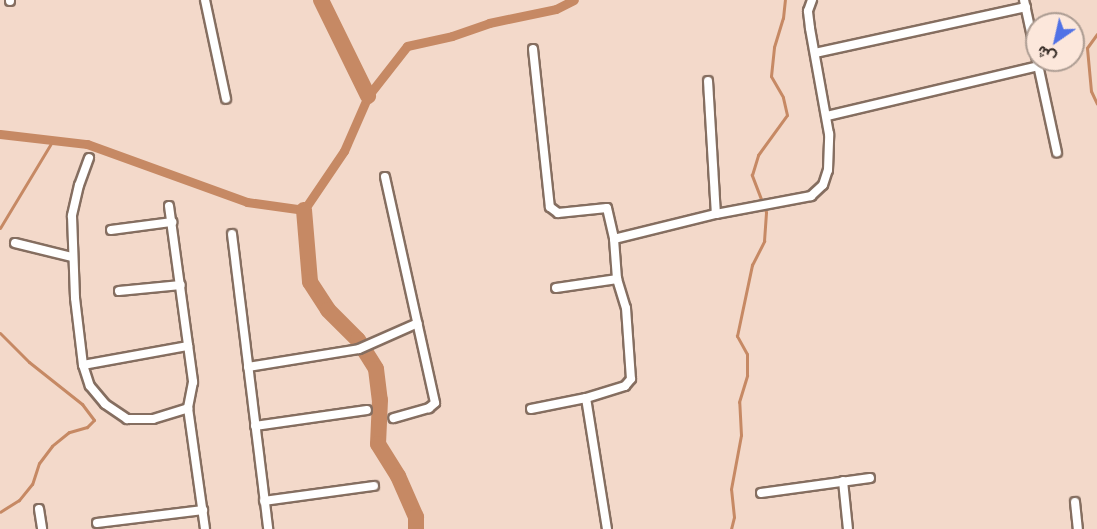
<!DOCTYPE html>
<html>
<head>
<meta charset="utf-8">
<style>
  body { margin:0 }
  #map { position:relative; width:1097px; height:529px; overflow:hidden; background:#f3d9ca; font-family:Commissioner,Vazirmatn,sans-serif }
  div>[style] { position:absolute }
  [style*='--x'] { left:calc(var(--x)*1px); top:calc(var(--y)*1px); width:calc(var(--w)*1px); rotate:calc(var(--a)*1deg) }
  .stream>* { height:3px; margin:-1.5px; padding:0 1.5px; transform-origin:1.5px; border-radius:1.5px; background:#c68964 }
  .canal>* { height:9px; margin:-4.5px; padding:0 4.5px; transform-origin:4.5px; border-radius:4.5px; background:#c68964 }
  .river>* { height:16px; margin:-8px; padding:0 8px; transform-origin:8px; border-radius:8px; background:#c68964 }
  .roads { filter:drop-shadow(2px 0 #856e60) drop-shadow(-2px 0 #856e60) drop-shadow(0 2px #856e60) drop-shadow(0 -2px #856e60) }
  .street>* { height:8px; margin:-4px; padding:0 4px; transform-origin:4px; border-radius:4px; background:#fff }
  span { translate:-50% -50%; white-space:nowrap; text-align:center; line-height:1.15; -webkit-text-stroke:4.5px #fce7db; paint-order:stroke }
  .north { position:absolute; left:1025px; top:12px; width:60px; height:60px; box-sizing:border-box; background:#fce7db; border:2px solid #ad9d93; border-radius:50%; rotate:214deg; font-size:16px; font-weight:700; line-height:24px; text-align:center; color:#372d27 }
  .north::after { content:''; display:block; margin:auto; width:21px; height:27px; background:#5172e6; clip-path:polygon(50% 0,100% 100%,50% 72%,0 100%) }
</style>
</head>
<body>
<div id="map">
  <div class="stream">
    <i style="--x:1097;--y:34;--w:17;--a:126"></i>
    <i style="--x:1087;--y:48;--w:43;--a:84.7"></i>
    <i style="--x:1091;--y:91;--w:14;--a:65"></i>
    <i style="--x:0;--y:228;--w:103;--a:-58.9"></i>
    <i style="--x:0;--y:333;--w:41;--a:45"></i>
    <i style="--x:29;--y:362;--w:68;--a:38.4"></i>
    <i style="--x:82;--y:404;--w:20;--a:53"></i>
    <i style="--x:94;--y:420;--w:10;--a:135"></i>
    <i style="--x:87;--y:427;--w:19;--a:164"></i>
    <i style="--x:69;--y:432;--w:22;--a:141"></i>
    <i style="--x:52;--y:446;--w:21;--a:127"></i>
    <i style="--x:39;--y:463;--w:22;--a:108"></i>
    <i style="--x:32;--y:484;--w:21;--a:129"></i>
    <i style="--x:19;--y:500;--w:22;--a:148"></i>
    <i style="--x:731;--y:529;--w:12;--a:-76"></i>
    <i style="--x:734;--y:517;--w:28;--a:-96"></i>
    <i style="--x:731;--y:489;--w:55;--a:-79.5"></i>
    <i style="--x:741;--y:435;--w:33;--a:-93"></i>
    <i style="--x:739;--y:402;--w:28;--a:-73"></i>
    <i style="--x:747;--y:375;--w:21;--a:-90"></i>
    <i style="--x:747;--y:354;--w:21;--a:-119"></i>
    <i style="--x:737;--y:336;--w:73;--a:-78.1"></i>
    <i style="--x:752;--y:265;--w:27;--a:-63"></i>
    <i style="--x:764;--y:241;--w:29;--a:-86"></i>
    <i style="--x:766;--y:212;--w:40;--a:-111"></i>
    <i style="--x:752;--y:175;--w:21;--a:-73"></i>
    <i style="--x:758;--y:155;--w:49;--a:-54.1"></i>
    <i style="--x:787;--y:115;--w:18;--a:-103"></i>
    <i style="--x:783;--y:97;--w:24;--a:-120"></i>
    <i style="--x:771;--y:76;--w:29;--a:-84"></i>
    <i style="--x:774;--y:47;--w:30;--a:-73"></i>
    <i style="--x:783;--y:18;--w:18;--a:-84"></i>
  </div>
  <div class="canal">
    <i style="--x:0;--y:134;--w:88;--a:6.6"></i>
    <i style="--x:87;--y:144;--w:170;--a:19.9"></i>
    <i style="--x:247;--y:202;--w:58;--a:8"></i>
    <i style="--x:304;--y:210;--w:71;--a:-55.9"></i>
    <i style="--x:344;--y:151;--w:60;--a:-66.4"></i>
    <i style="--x:368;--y:96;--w:63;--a:-52"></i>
    <i style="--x:407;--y:46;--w:46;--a:-12.5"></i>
    <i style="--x:452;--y:36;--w:39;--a:-19"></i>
    <i style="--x:489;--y:23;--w:68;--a:-11.8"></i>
    <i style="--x:556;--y:9;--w:20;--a:-27"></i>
  </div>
  <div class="river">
    <i style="--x:321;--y:0;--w:107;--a:63.9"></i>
    <i style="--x:304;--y:210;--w:72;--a:85.2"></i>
    <i style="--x:310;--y:282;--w:33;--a:57"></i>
    <i style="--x:328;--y:310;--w:42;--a:45"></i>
    <i style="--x:358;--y:340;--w:34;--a:58"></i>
    <i style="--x:376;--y:369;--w:31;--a:83"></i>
    <i style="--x:380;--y:400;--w:44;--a:92.6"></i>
    <i style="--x:378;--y:444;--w:38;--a:58"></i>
    <i style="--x:398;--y:476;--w:45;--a:66.3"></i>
    <i style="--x:416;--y:517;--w:12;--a:90"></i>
  </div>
  <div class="roads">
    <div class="street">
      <i style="--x:10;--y:0;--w:1;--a:90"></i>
      <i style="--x:205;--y:0;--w:101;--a:78"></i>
      <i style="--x:1024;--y:0;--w:156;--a:77.8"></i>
      <i style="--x:533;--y:49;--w:159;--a:83.9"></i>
      <i style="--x:550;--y:207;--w:10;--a:37"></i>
      <i style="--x:558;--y:213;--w:49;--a:-5.8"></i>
      <i style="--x:607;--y:208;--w:32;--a:77"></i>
      <i style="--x:614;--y:239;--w:40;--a:85.7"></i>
      <i style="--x:617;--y:279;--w:30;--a:73"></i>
      <i style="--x:626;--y:308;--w:71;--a:86"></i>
      <i style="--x:631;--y:379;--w:9;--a:131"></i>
      <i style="--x:625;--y:386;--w:41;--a:162.9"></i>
      <i style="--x:815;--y:53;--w:216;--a:-12.3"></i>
      <i style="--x:708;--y:81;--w:133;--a:86.6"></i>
      <i style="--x:827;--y:116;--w:217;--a:-13.3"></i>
      <i style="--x:89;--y:158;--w:29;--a:110"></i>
      <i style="--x:79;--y:185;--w:32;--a:103"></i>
      <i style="--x:72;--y:216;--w:82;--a:87.9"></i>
      <i style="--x:75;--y:298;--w:67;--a:83.2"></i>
      <i style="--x:83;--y:365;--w:22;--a:72"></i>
      <i style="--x:90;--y:386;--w:23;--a:50"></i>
      <i style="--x:105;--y:404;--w:27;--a:34"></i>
      <i style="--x:127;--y:419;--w:26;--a:0"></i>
      <i style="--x:153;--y:419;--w:37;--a:-17"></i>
      <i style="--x:385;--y:177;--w:231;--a:77.5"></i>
      <i style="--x:435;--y:403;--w:8;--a:140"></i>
      <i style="--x:429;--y:408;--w:37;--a:164"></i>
      <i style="--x:169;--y:206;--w:178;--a:82.2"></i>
      <i style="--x:193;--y:382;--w:26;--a:101"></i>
      <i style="--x:188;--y:408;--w:122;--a:82"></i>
      <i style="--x:111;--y:230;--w:62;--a:-7.5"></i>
      <i style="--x:232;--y:234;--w:297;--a:83"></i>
      <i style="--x:614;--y:239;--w:105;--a:-13.8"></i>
      <i style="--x:716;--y:214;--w:97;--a:-10.7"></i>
      <i style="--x:811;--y:196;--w:16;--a:-43"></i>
      <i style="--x:823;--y:185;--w:16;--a:-72"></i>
      <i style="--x:828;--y:170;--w:36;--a:-88"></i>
      <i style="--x:829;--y:134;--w:108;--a:-100.2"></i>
      <i style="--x:810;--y:28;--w:17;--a:-97"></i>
      <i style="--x:808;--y:11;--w:12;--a:-70"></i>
      <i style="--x:15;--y:243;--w:59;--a:13.8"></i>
      <i style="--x:556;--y:288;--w:62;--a:-8.4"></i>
      <i style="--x:119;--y:291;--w:62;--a:-5.5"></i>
      <i style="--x:83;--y:365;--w:107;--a:-10.3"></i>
      <i style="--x:248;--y:367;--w:112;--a:-9.2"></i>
      <i style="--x:359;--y:349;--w:64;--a:-23.8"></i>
      <i style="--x:531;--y:409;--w:56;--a:-11.3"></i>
      <i style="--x:586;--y:398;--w:133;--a:80.9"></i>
      <i style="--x:255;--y:426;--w:113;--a:-8.1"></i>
      <i style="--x:843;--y:481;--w:48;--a:84.1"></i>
      <i style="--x:761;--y:493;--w:110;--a:-7.8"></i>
      <i style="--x:264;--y:501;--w:111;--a:-7.8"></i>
      <i style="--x:1075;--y:502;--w:27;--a:84"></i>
      <i style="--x:39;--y:509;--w:20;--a:81"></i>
      <i style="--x:97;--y:523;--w:107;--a:-7"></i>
    </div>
  </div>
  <div class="north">ش</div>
</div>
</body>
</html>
